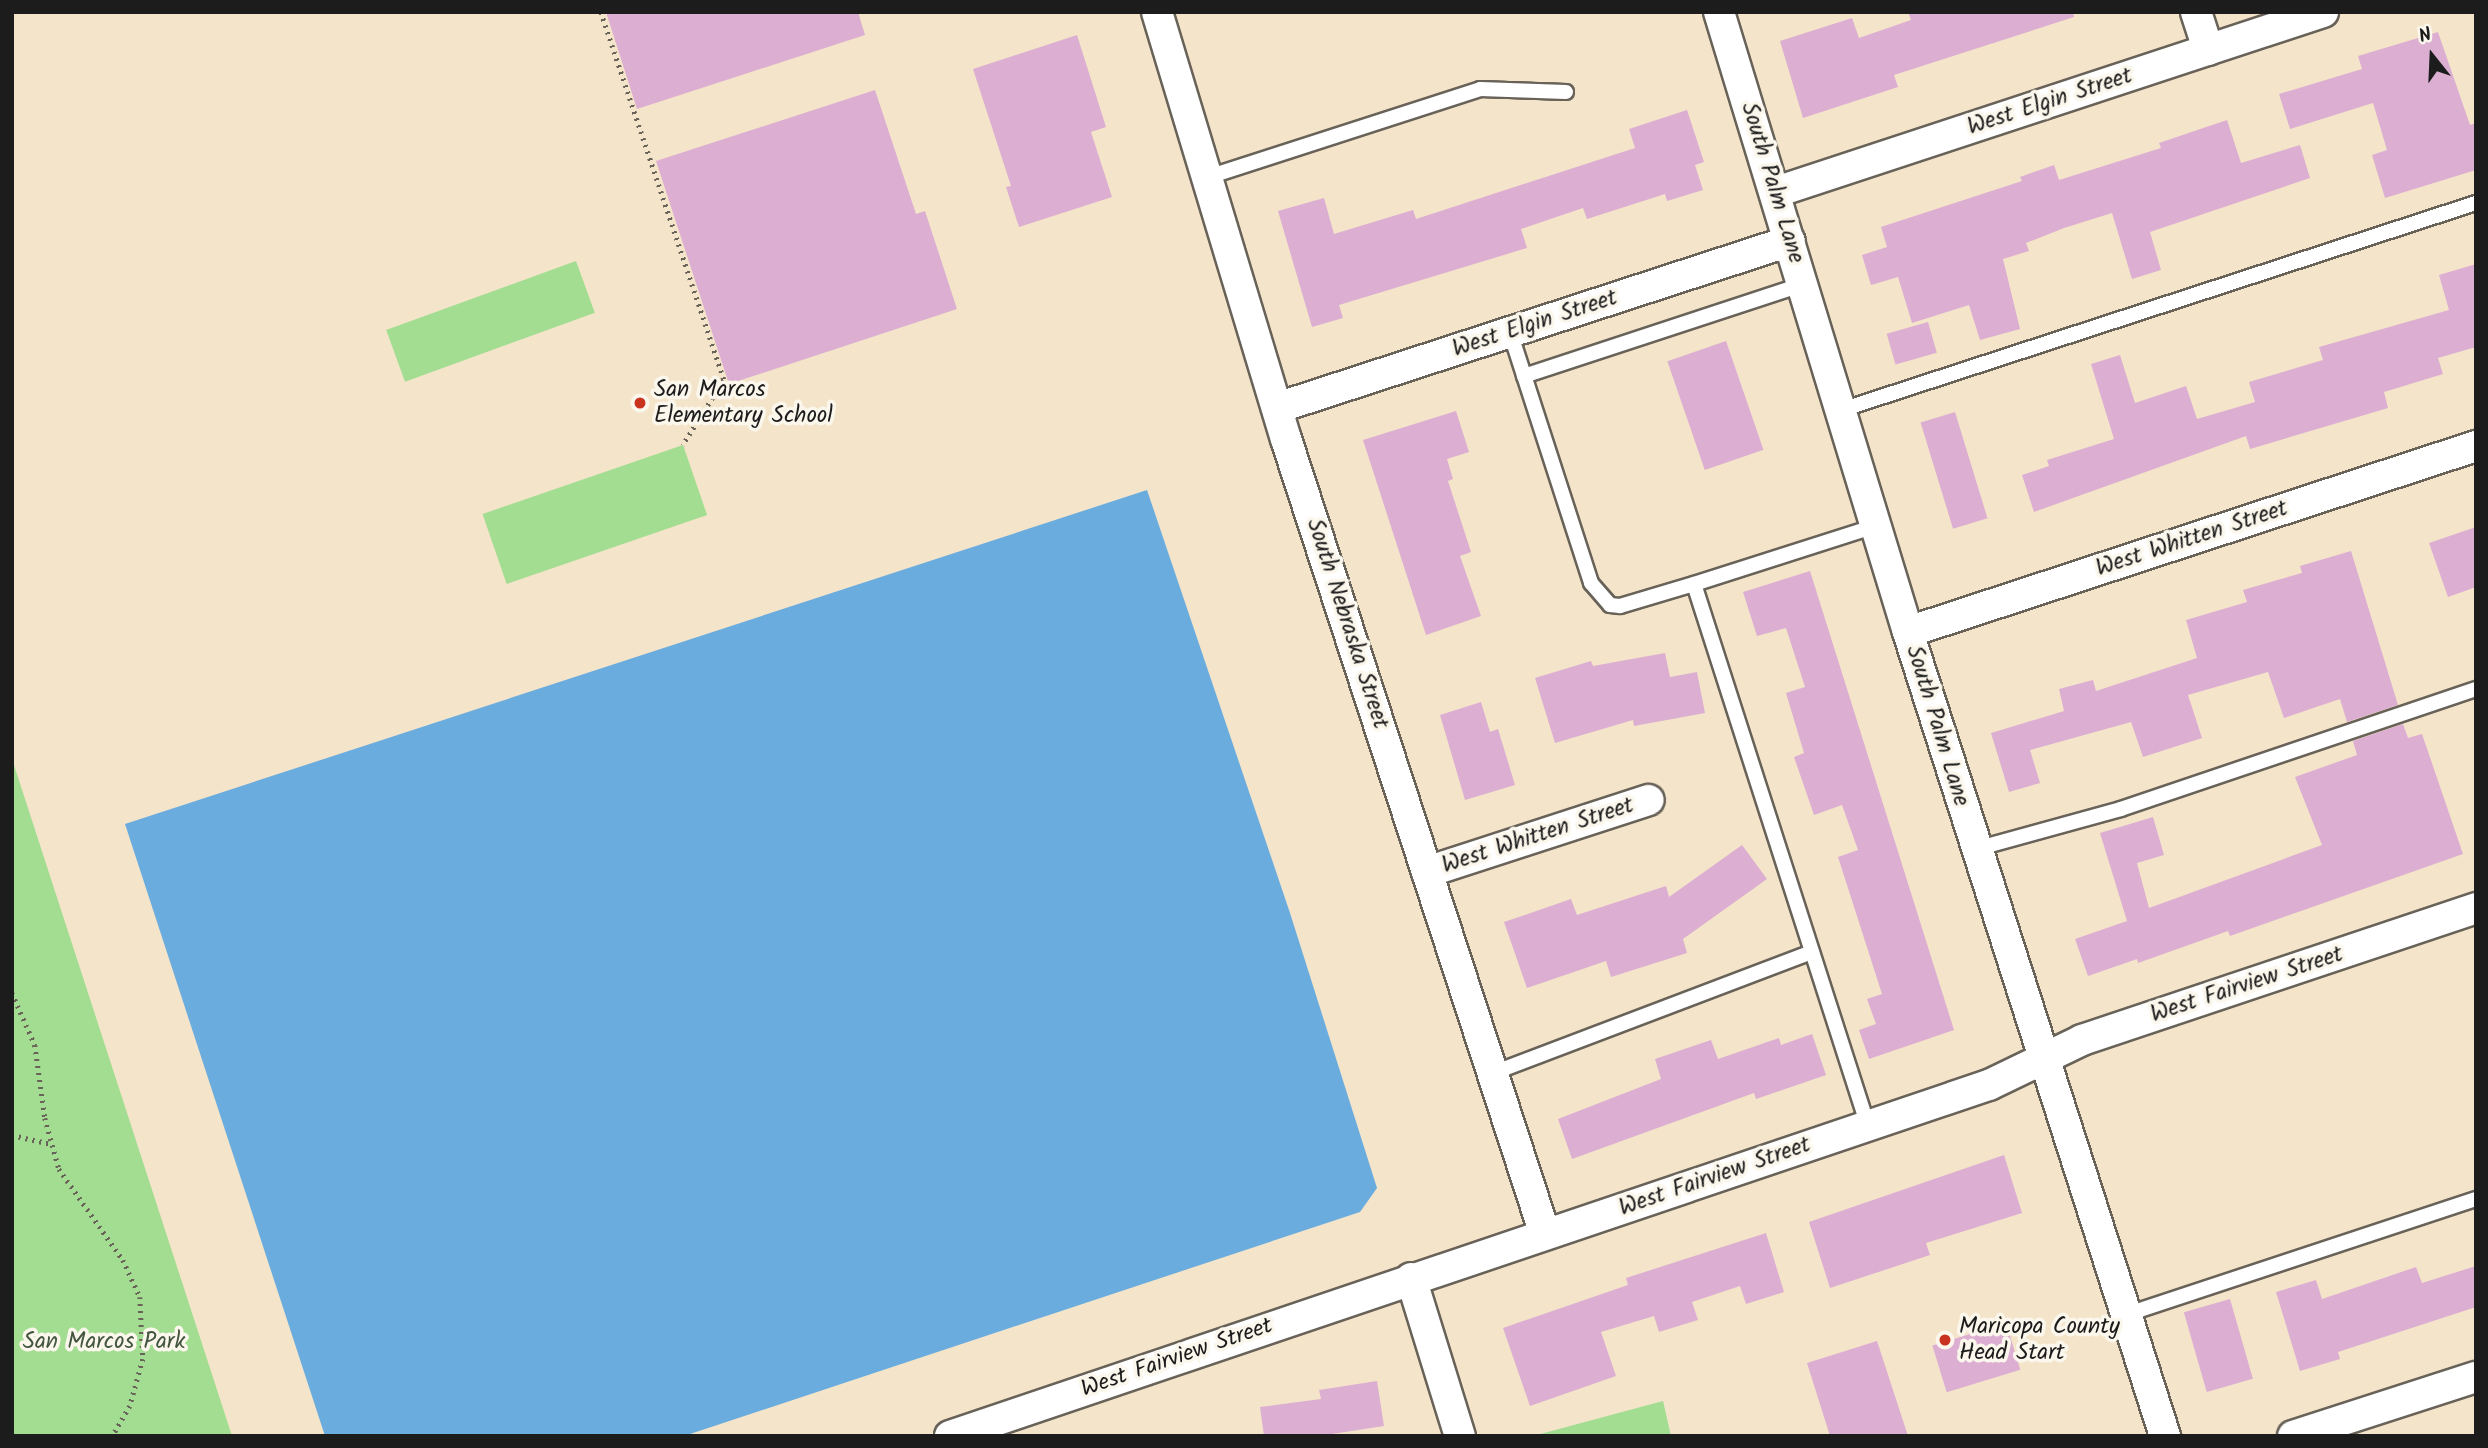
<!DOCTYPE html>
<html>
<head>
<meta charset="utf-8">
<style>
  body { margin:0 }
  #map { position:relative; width:2488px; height:1448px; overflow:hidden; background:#f4e4ca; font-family:Kalam,sans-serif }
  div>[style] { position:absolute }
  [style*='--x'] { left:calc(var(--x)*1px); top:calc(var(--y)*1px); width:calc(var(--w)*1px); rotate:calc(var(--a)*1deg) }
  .green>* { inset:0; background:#a2dd91; transform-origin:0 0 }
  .water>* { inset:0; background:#6aacde }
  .building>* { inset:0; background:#dcaed2; transform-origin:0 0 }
  .path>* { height:4.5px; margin-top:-2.25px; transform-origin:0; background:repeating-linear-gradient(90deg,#686259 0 2px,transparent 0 7px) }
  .roads { filter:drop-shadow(2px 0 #686259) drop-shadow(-2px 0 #686259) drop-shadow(0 2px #686259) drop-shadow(0 -2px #686259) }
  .service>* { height:14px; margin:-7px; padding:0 7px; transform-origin:7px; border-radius:7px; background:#fff }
  .minor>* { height:30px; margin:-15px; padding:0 15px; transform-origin:15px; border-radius:15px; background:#fff }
  .dots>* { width:19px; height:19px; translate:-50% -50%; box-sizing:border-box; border:4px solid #fbf7ec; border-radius:50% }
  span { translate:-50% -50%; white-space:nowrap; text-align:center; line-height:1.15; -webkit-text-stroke:7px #fbf7ec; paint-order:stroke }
  .street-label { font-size:23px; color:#1c1c1c }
  .poi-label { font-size:23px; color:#1c1c1c }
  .left { translate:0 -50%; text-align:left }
  .park-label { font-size:23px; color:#44563f }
  .frame { position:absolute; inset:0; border:14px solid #1c1c1c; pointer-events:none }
  .north { position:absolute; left:2397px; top:21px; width:70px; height:70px; -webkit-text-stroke:5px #fbf7ec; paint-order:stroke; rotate:342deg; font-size:19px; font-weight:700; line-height:28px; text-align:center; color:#1c1c1c }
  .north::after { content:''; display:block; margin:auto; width:24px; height:32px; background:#1c1c1c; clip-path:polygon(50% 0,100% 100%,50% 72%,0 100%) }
</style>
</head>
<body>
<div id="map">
  <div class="green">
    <i style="left:576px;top:261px;width:55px;height:202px;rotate:70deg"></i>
    <i style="left:683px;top:445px;width:74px;height:212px;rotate:71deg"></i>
    <i style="clip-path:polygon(12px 759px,232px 1436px,12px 1436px)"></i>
    <i style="clip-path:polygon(1663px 1401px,1671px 1436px,1533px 1436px)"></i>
  </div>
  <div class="water">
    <i style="clip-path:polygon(1147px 490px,1290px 913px,1377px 1188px,1360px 1212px,684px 1436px,325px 1436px,125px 824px)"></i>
  </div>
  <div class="building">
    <i style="clip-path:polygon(606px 12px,858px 12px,865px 35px,637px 109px)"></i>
    <i style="clip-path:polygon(1908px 12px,2073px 12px,2074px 17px,1894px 75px,1898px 87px,1803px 118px,1780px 41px,1852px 18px,1859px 38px,1911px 20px)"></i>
    <i style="clip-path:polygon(2438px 32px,2470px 125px,2476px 123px,2476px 170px,2385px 198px,2372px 155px,2387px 150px,2373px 103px,2290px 129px,2279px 94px,2362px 69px,2358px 56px)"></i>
    <i style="clip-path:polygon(1077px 35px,1106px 127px,1091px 132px,1112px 197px,1019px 227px,1006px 187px,1011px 186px,973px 69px)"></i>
    <i style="clip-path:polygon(875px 90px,916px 214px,925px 211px,957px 309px,729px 384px,656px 161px)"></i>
    <i style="clip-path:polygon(1687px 110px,1704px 162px,1695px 165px,1703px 190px,1667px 201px,1665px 194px,1587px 219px,1583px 208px,1521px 229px,1527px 248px,1339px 305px,1343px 318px,1312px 327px,1278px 211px,1324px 198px,1334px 234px,1413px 210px,1416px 219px,1635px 148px,1629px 129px)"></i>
    <i style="clip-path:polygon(2227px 120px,2241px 163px,2300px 145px,2310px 178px,2150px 232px,2161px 270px,2132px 279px,2112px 213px,2064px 228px,2026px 243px,2029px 251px,2003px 259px,2020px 329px,1980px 340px,1969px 305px,1912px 323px,1898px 277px,1871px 285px,1862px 255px,1887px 247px,1881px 227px,2022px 181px,2020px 177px,2054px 165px,2059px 180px,2161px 148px,2159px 143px)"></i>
    <i style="clip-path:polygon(2476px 264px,2476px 347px,2438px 358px,2443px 374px,2384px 392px,2388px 408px,2250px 449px,2246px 436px,2034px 512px,2022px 475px,2049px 466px,2047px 460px,2114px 439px,2091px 364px,2120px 355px,2135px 403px,2186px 386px,2197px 419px,2255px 402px,2249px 382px,2323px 360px,2319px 347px,2449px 310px,2439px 275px)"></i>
    <i style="left:1928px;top:322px;width:32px;height:43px;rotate:74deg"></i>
    <i style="left:1726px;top:341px;width:115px;height:62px;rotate:71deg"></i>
    <i style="clip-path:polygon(1456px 411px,1469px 452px,1447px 459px,1453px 479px,1448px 481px,1471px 552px,1460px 556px,1481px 616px,1426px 635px,1363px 440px)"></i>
    <i style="left:1955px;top:412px;width:111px;height:36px;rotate:73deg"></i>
    <i style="clip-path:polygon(2476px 527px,2476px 587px,2448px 597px,2429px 543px)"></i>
    <i style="clip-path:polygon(2351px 551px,2398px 705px,2347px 722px,2340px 699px,2284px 718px,2268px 672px,2188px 695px,2202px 738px,2143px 757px,2131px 722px,2030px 750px,2040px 783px,2009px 792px,1991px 733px,2064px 711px,2059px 689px,2093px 680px,2096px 691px,2197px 658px,2186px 620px,2247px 602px,2243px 590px,2302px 573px,2300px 566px)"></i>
    <i style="clip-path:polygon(1810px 571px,1954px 1030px,1869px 1059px,1859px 1030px,1876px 1024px,1867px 999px,1882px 994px,1838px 857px,1858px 850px,1842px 805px,1814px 815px,1794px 757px,1804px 753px,1786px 693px,1805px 687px,1786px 628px,1757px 636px,1743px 592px)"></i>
    <i style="clip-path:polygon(1665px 653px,1670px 677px,1697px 672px,1705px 713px,1634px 726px,1633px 720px,1555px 743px,1535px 678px,1591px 661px,1593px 666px)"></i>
    <i style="clip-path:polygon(1481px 702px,1490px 732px,1498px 729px,1515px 785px,1465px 800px,1440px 715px)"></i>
    <i style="clip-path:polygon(2403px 724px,2408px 738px,2422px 734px,2463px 854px,2230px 936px,2228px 931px,2138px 963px,2137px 959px,2088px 976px,2075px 939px,2127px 921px,2100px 833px,2153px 817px,2164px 855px,2137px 863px,2149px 908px,2322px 845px,2295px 777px,2357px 755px,2353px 741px)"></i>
    <i style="clip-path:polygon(1742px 845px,1767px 879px,1683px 939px,1687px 953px,1611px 977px,1606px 961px,1527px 988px,1504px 922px,1571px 899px,1577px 915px,1666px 886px,1669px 897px)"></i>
    <i style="clip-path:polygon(1812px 1034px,1826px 1075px,1756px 1099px,1754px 1093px,1572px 1159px,1558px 1119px,1661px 1079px,1655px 1059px,1711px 1040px,1718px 1059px,1779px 1038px,1781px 1045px)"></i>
    <i style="clip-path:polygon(2004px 1155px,2022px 1213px,1926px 1243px,1930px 1255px,1830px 1288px,1809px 1222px)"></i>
    <i style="clip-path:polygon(1766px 1233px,1784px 1292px,1746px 1304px,1740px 1286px,1692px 1302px,1698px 1320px,1659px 1332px,1654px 1316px,1601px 1332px,1616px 1376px,1530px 1406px,1503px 1328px,1628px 1285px,1626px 1278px)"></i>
    <i style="clip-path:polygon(2476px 1266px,2476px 1307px,2338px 1352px,2340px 1359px,2300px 1371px,2276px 1292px,2316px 1280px,2322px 1299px,2416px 1267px,2422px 1283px)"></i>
    <i style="left:2230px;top:1299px;width:83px;height:48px;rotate:74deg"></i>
    <i style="left:2006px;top:1323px;width:49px;height:77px;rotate:73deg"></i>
    <i style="clip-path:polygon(1877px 1341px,1908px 1436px,1830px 1436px,1807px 1363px)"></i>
    <i style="clip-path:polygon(1377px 1381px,1384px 1426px,1319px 1436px,1264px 1436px,1260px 1407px,1321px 1399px,1319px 1390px)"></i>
  </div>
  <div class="path">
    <i style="--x:601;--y:12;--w:388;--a:71.5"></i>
    <i style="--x:724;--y:380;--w:77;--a:122.2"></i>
    <i style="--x:12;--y:993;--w:57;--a:66.1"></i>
    <i style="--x:35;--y:1045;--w:74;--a:82.2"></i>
    <i style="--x:45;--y:1118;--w:53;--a:74.6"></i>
    <i style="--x:59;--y:1169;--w:111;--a:54.9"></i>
    <i style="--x:123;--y:1260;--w:41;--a:65.3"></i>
    <i style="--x:140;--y:1297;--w:62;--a:87.2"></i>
    <i style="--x:143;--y:1359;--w:49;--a:105.5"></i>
    <i style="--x:130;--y:1406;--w:34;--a:120"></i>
    <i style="--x:12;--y:1135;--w:40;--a:13"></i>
  </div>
  <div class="roads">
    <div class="service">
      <i style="--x:1208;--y:177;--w:286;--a:-17.9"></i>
      <i style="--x:1480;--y:89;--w:86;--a:2"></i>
      <i style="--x:1510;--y:332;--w:264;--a:72.1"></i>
      <i style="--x:1591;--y:583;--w:29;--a:49"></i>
      <i style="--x:1610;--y:605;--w:10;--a:6"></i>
      <i style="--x:1620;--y:606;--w:77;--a:-16.6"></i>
      <i style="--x:1524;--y:376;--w:294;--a:-18.2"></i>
      <i style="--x:1841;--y:410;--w:668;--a:-18.06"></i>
      <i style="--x:1976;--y:849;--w:150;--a:-15.4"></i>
      <i style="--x:2121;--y:809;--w:375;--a:-18.7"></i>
      <i style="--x:1493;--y:1073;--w:341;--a:-20.8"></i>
      <i style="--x:1868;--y:1126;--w:569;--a:-107.8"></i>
      <i style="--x:1694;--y:584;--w:191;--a:-17.7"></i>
      <i style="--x:2125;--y:1315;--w:370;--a:-18.3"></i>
    </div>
    <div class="minor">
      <i style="--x:1157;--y:12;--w:446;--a:73.2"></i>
      <i style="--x:1286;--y:439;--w:836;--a:71.96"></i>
      <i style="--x:1719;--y:12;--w:648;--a:73.05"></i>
      <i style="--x:1908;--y:632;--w:844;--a:72.27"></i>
      <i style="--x:2196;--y:12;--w:40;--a:72"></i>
      <i style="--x:1776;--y:192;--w:576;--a:-18.21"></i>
      <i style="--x:1280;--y:407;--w:536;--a:-18.03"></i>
      <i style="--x:1908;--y:632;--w:598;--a:-18.13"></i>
      <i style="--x:1427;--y:872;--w:233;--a:-18"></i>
      <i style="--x:1411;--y:1278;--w:165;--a:72.8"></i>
      <i style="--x:950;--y:1436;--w:1097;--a:-18.67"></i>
      <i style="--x:1989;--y:1085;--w:103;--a:-25.8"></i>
      <i style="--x:2082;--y:1040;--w:416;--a:-18.5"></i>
      <i style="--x:2293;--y:1436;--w:192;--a:-17.9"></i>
    </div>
  </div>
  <div class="dots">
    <i style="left:640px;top:403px;background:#c8321e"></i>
    <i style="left:1945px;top:1340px;background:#c8321e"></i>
  </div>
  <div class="street-label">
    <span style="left:2050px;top:102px;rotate:-18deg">West Elgin Street</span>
    <span style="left:1772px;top:183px;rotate:73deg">South Palm Lane</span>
    <span style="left:1535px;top:324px;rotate:-18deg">West Elgin Street</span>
    <span style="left:2192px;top:539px;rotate:-18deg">West Whitten Street</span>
    <span style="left:1347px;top:624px;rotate:72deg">South Nebraska Street</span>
    <span style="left:1937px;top:726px;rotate:73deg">South Palm Lane</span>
    <span style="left:1538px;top:836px;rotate:-18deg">West Whitten Street</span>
    <span style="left:2247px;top:985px;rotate:-18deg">West Fairview Street</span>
    <span style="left:1715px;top:1177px;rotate:-19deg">West Fairview Street</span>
    <span style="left:1177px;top:1358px;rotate:-19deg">West Fairview Street</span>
  </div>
  <div class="poi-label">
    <span class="left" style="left:654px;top:403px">San Marcos<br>Elementary School</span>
    <span class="left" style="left:1959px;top:1340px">Maricopa County<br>Head Start</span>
  </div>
  <div class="park-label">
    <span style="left:104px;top:1342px">San Marcos Park</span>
  </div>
  <div class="frame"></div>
  <div class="north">N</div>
</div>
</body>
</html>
